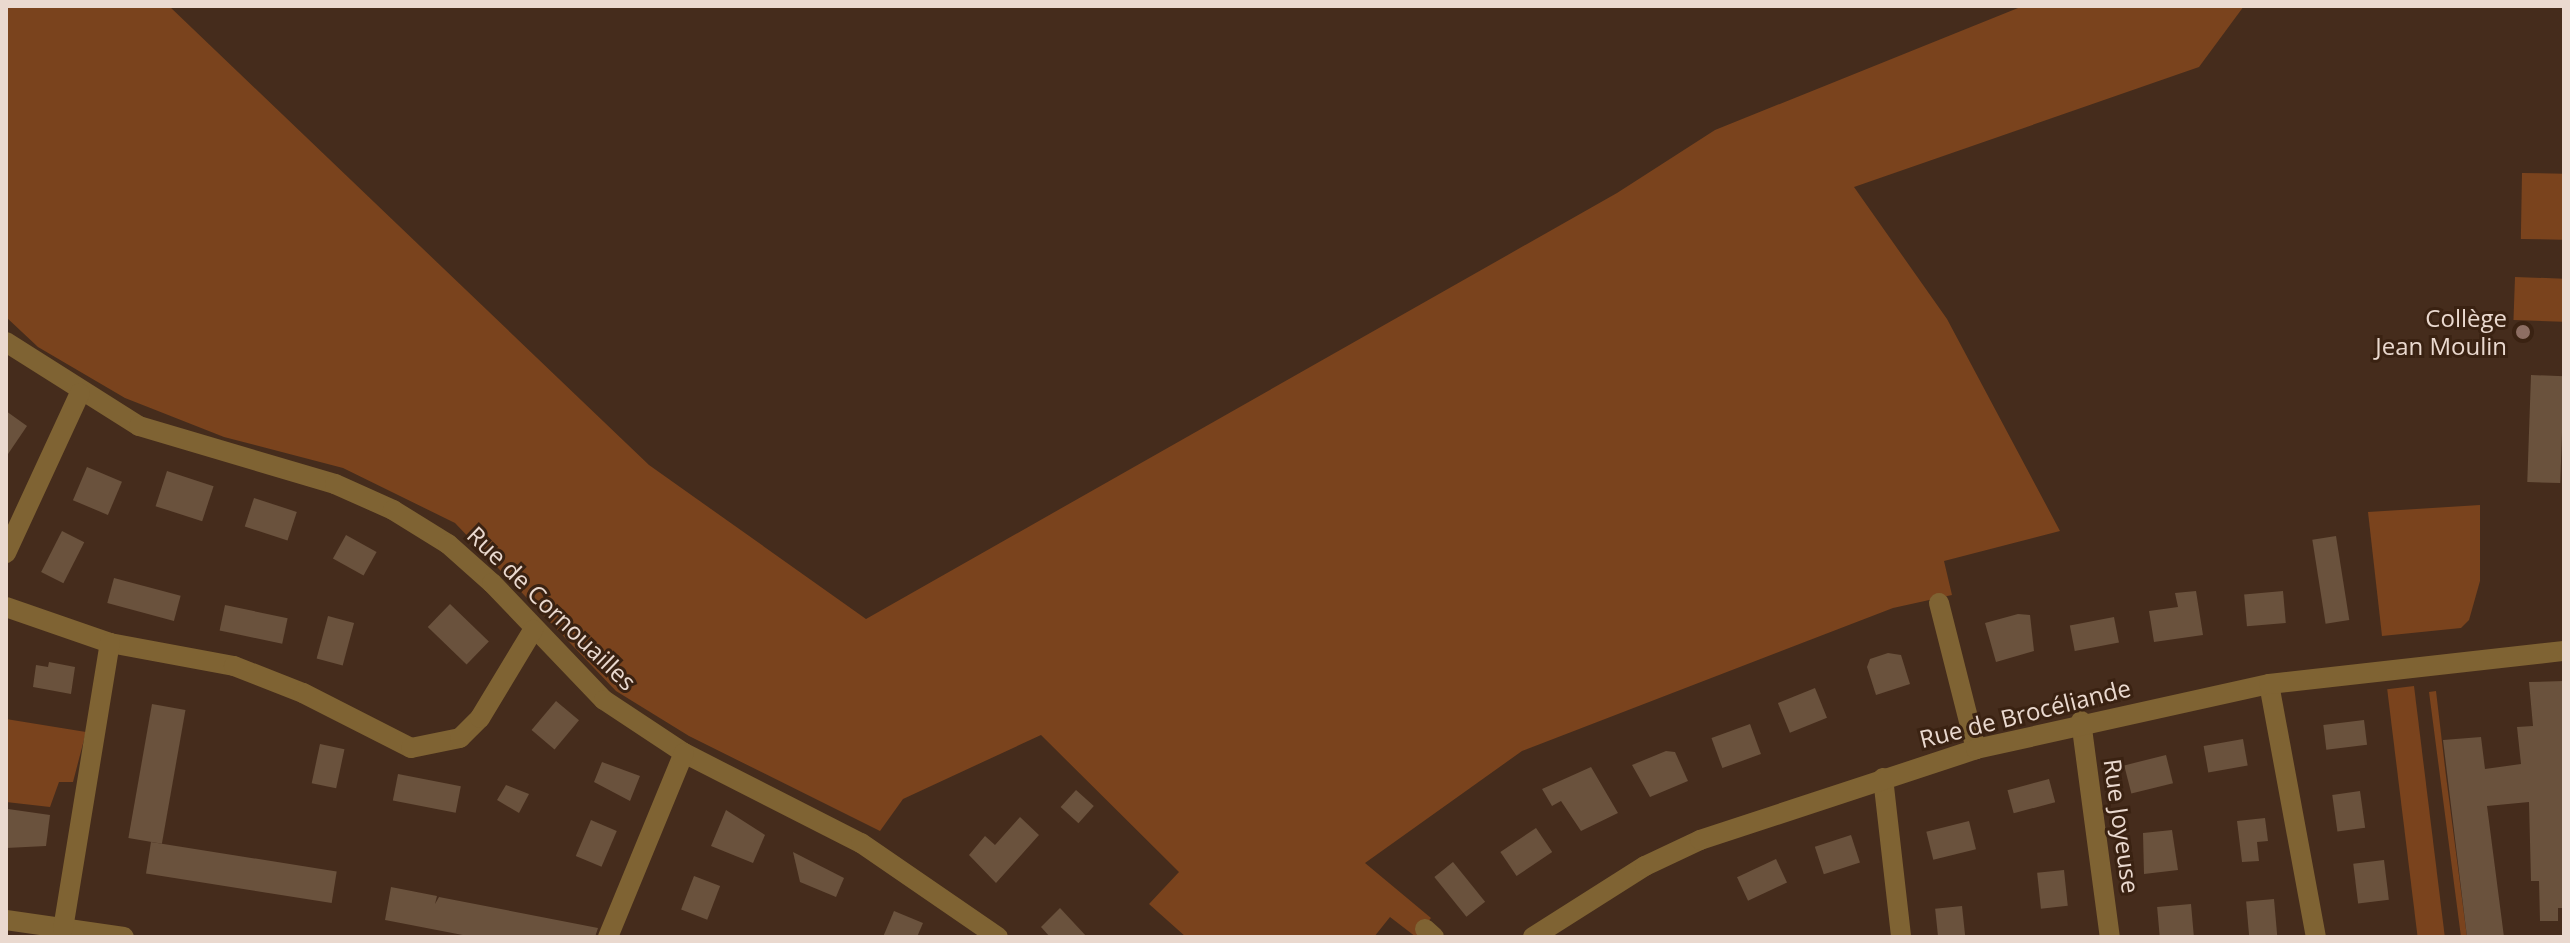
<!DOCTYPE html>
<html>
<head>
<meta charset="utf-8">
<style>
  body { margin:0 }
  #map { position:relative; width:2570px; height:943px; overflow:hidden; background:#452c1c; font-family:"Open Sans",sans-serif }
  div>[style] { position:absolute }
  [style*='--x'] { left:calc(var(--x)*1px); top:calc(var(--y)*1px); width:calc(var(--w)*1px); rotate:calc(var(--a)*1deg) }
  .green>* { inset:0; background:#7a431d; transform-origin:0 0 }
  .building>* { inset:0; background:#6a523d; transform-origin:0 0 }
  .minor>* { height:20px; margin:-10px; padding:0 10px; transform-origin:10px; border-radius:10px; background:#7f6333 }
  .dots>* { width:22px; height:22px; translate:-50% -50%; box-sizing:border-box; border:4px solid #3a2212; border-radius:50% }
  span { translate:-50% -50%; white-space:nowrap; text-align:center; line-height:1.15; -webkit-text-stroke:6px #3a2212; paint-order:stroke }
  .poi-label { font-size:24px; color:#ead9cf }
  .right { translate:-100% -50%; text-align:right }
  .street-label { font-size:24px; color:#ead9cf }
  .frame { position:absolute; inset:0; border:8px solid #ead9cf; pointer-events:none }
</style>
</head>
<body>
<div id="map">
  <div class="green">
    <i style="clip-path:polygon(6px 6px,169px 6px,649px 465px,866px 619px,1617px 193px,1715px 130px,2023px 6px,2244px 6px,2199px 67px,1854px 187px,1947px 319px,2060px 531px,1944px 561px,1952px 595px,1893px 608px,1522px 751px,1365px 863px,1431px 918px,1416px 937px,1390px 917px,1374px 937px,1186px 937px,1149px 904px,1179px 872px,1041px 735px,903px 799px,880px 831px,689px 736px,616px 691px,455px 523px,343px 468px,224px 437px,125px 398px,38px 347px,6px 317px)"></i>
    <i style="left:2522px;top:173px;width:42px;height:66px;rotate:1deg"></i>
    <i style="left:2515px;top:277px;width:49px;height:43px;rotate:2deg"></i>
    <i style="clip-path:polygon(2480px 505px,2480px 581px,2469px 620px,2461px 628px,2382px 636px,2368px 512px)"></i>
    <i style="left:2414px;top:686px;width:253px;height:27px;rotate:83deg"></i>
    <i style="clip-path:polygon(2436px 691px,2446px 776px,2467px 937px,2461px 937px,2429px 692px)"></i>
    <i style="clip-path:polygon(6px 719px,86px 732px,73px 782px,59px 782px,50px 807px,6px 802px)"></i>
  </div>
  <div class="building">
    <i style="left:2531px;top:375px;width:33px;height:107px;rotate:2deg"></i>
    <i style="clip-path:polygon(6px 411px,27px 426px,6px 457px)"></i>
    <i style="left:87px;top:467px;width:38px;height:36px;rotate:23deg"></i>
    <i style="left:167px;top:471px;width:49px;height:37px;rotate:18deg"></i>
    <i style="left:254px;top:498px;width:45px;height:30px;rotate:18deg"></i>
    <i style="left:62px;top:531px;width:25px;height:46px;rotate:27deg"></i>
    <i style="left:346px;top:535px;width:35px;height:27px;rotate:29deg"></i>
    <i style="left:2336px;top:536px;width:85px;height:24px;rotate:81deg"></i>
    <i style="left:114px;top:578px;width:69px;height:26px;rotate:15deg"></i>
    <i style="clip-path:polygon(2196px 591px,2203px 635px,2154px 642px,2149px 611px,2178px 607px,2175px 593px)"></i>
    <i style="left:2283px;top:591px;width:32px;height:39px;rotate:85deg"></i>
    <i style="left:450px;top:604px;width:54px;height:32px;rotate:44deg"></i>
    <i style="left:225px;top:605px;width:64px;height:26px;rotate:12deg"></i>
    <i style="clip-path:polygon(2018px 614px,2030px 615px,2034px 651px,1996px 662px,1985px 623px)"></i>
    <i style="left:328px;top:616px;width:27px;height:44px;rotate:15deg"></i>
    <i style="left:2114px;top:617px;width:26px;height:45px;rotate:79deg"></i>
    <i style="clip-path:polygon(1888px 653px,1901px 655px,1910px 684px,1876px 695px,1867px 667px,1870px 659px)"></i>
    <i style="clip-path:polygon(49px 662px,75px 667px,71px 694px,33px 687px,36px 665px,48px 667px)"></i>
    <i style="clip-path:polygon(2564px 681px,2564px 908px,2558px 908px,2558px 921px,2540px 921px,2539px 881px,2531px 881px,2529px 802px,2487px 806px,2504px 937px,2467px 937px,2443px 740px,2481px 737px,2485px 769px,2521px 764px,2517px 727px,2533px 726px,2529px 682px)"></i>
    <i style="left:1815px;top:688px;width:32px;height:40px;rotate:68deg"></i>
    <i style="left:556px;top:701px;width:30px;height:38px;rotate:40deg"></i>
    <i style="left:152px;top:704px;width:34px;height:136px;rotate:10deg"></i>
    <i style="left:2364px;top:720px;width:25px;height:41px;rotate:83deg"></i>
    <i style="left:1750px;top:724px;width:32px;height:41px;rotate:70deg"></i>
    <i style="left:2243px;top:739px;width:27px;height:40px;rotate:80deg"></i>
    <i style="left:320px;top:744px;width:25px;height:40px;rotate:12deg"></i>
    <i style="clip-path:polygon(1666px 751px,1675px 752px,1688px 781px,1650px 797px,1632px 765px)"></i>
    <i style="left:2166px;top:755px;width:29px;height:43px;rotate:76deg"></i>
    <i style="clip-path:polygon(602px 762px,640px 776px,630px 801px,594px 782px)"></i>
    <i style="clip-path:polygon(1591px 767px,1618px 813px,1581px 831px,1561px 801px,1552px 806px,1542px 789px)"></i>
    <i style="left:398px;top:774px;width:64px;height:27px;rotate:11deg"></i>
    <i style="left:2049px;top:779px;width:24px;height:43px;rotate:75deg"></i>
    <i style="clip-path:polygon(506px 785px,529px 794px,519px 813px,497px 800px)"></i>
    <i style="left:1076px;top:790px;width:24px;height:23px;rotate:42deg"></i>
    <i style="left:2360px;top:791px;width:37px;height:28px;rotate:82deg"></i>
    <i style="clip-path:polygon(8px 809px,50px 815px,46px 846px,6px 848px)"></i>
    <i style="clip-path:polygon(726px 810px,765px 835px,753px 863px,711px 846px)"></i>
    <i style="clip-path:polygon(1020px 817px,1039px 835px,996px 883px,969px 855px,985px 836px,995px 845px)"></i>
    <i style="clip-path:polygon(2265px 818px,2268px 841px,2257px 842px,2259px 861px,2242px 862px,2237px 821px)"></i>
    <i style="left:591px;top:820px;width:28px;height:39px;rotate:23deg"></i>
    <i style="left:1969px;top:821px;width:29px;height:44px;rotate:76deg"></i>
    <i style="left:1536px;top:828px;width:29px;height:43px;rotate:56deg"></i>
    <i style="clip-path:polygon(2172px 830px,2178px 870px,2144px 874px,2143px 833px)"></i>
    <i style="left:1851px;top:835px;width:29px;height:38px;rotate:72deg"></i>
    <i style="left:151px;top:842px;width:188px;height:32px;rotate:9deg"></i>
    <i style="clip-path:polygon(793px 852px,844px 878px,836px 897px,800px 882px)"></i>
    <i style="left:1776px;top:859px;width:26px;height:43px;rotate:65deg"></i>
    <i style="left:2384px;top:860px;width:40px;height:31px;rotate:83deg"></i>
    <i style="left:1453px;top:862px;width:51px;height:24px;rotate:51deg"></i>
    <i style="left:2064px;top:870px;width:36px;height:27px;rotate:84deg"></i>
    <i style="left:694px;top:876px;width:28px;height:36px;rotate:21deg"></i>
    <i style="clip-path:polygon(391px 887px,437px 896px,435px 904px,439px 897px,598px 928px,595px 937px,473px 937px,385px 920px)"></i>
    <i style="left:2274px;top:899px;width:38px;height:28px;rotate:85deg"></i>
    <i style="left:2191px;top:904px;width:33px;height:34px;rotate:85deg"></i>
    <i style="left:1962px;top:906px;width:31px;height:27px;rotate:84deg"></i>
    <i style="clip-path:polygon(1060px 908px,1087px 937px,1050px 937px,1041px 927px)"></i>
    <i style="clip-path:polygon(894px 911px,923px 923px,917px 937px,883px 937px)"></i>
  </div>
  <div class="minor">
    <i style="--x:6;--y:342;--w:157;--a:32.3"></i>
    <i style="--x:139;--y:426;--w:204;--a:16.5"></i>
    <i style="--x:335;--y:484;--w:64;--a:24.1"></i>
    <i style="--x:393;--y:510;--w:65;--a:31.7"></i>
    <i style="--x:448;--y:544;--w:59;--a:41.6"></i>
    <i style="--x:492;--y:583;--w:162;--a:46.3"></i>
    <i style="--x:604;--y:700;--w:96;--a:33.5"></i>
    <i style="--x:684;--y:753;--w:199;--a:27"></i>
    <i style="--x:861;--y:843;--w:166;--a:34.5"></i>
    <i style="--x:6;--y:553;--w:176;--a:-65.2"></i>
    <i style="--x:1939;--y:603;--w:151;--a:75.8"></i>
    <i style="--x:6;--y:607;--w:110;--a:19.1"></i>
    <i style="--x:110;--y:643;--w:126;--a:10.5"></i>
    <i style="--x:234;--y:666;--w:74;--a:21.4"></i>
    <i style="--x:303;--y:693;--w:121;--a:27"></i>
    <i style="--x:411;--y:748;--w:50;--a:-11.5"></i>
    <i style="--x:460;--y:738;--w:28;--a:-45"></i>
    <i style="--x:480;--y:718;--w:103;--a:-58.9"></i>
    <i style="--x:2269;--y:684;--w:257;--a:79.5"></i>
    <i style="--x:2081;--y:721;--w:218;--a:82.4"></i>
    <i style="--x:1883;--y:778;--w:160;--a:83.5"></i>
    <i style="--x:6;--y:920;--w:119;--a:8.2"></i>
    <i style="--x:63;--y:929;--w:290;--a:-80.7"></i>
    <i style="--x:1425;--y:929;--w:12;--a:42"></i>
    <i style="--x:608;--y:937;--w:199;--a:-67.6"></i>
    <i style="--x:1533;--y:937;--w:133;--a:-32.4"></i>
    <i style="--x:1645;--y:866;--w:61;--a:-25.3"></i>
    <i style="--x:1700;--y:840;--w:291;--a:-18.2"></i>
    <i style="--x:1976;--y:749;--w:300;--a:-12.5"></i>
    <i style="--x:2269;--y:684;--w:297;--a:-6.4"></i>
  </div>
  <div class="dots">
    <i style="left:2523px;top:332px;background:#8d6e63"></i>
  </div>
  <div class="poi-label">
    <span class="right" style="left:2507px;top:332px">Collège<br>Jean Moulin</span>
  </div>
  <div class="street-label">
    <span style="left:552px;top:608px;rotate:44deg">Rue de Cornouailles</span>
    <span style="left:2025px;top:713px;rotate:-14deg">Rue de Brocéliande</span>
    <span style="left:2122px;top:826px;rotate:82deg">Rue Joyeuse</span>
  </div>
  <div class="frame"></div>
</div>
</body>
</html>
